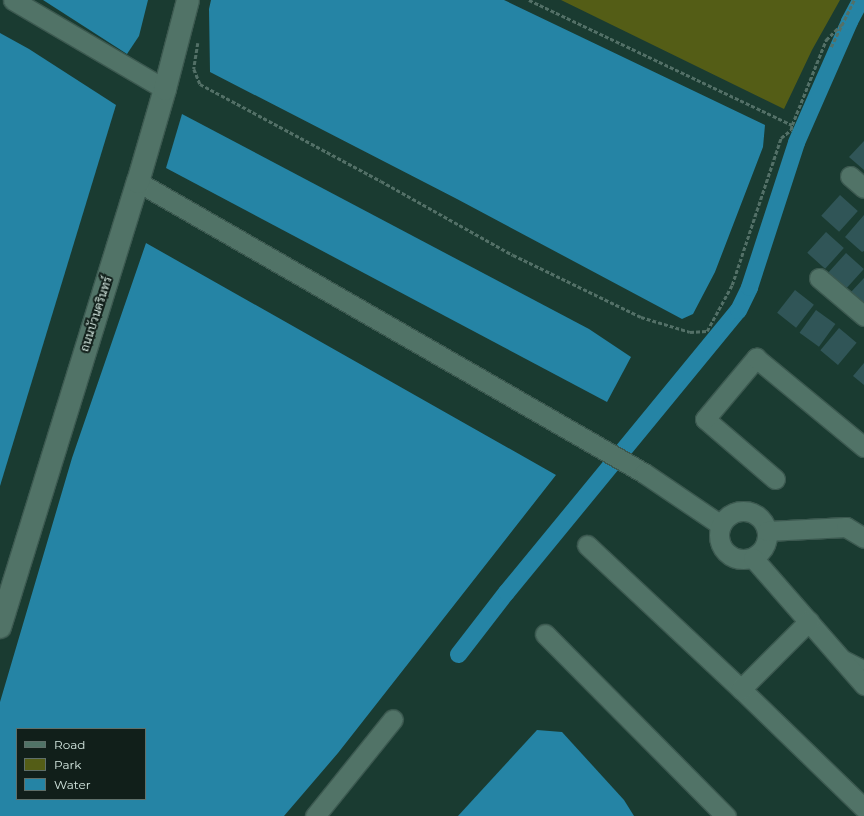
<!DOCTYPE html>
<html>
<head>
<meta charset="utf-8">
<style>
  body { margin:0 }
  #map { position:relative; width:864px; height:816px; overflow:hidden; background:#1a3b31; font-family:Montserrat,Sarabun,sans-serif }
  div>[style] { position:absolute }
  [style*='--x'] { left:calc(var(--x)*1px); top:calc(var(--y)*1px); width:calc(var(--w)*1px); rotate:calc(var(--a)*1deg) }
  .green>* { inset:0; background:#545d16 }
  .water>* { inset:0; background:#2584a5 }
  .canal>* { height:17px; margin:-8.5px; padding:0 8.5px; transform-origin:8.5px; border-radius:8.5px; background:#2584a5 }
  .building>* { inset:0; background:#305557; transform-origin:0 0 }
  .path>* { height:2.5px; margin-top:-1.25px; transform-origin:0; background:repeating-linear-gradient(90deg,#537067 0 4px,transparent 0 6px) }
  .roads { filter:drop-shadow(1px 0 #3c5950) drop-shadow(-1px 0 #3c5950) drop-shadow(0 1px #3c5950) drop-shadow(0 -1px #3c5950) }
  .lane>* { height:9px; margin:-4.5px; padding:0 4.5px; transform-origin:4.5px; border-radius:4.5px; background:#517367 }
  .street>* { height:19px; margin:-9.5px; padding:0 9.5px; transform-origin:9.5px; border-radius:9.5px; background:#517367 }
  .street>.ring { margin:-9.5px; padding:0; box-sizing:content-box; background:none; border:19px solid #517367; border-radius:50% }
  .secondary>* { height:22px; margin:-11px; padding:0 11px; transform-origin:11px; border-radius:11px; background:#517367 }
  span { translate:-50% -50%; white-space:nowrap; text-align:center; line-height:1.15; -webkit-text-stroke:4px #111f1a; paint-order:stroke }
  .street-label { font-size:12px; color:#d3e6df }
  .legend { position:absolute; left:16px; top:728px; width:130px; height:72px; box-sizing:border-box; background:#111f1a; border:1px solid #5f6f69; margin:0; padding:5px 7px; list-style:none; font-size:12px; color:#d3e6df }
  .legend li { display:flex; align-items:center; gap:8px; height:20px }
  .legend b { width:20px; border:1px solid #5f6f69 }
</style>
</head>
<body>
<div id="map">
  <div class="green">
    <i style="clip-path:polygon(561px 0,840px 0,812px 50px,784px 109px)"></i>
  </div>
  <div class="water">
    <i style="clip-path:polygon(43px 0,148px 0,139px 36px,127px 54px)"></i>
    <i style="clip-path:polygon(211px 0,504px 0,765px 125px,763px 147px,715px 272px,693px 314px,682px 319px,457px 199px,210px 72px,209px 9px)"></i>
    <i style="clip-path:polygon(0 33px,29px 49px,116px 105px,0 486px)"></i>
    <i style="clip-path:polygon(182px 114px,589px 329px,631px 357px,607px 402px,166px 168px)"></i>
    <i style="clip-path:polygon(evenodd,146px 243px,556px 475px,338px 753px,284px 816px,0 816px,0 702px,72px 458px,146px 243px,17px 729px,145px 729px,145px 799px,17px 799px,17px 729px)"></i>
    <i style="clip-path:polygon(537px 730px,562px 732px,624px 800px,634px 816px,458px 816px)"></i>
  </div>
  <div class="canal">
    <i style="--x:458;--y:654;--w:78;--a:-52.3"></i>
    <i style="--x:506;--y:592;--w:365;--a:-50.6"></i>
    <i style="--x:738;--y:310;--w:25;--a:-64"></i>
    <i style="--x:749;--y:287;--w:152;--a:-72"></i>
    <i style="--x:796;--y:142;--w:132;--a:-66.3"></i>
    <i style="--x:849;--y:21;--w:24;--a:-62"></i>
  </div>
  <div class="building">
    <i style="clip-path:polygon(864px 141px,864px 170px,849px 157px)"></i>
    <i style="left:840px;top:195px;width:24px;height:28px;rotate:42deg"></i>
    <i style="clip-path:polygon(864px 215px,864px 251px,862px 252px,845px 237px)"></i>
    <i style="left:826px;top:232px;width:24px;height:28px;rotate:42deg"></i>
    <i style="left:846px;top:253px;width:24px;height:28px;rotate:42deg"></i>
    <i style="clip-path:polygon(864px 278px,864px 304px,851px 292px)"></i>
    <i style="left:795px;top:290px;width:24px;height:29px;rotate:38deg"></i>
    <i style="left:816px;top:310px;width:24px;height:28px;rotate:36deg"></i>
    <i style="left:839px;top:328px;width:23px;height:29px;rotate:40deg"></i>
    <i style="clip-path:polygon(864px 363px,864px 385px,853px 376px)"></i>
  </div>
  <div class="path">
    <i style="--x:529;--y:0;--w:291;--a:25.4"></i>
    <i style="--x:792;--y:125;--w:92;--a:-68.2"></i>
    <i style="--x:826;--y:40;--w:23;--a:-45"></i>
    <i style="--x:198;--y:43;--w:26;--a:99"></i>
    <i style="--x:194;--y:69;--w:16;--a:68"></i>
    <i style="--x:200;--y:84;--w:205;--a:28.2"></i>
    <i style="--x:381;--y:181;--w:151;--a:29.3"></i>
    <i style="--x:513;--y:255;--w:142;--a:25.8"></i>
    <i style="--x:641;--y:317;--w:51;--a:17"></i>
    <i style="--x:690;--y:332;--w:17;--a:-3"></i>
    <i style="--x:707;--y:331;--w:52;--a:-61.5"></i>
    <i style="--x:732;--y:285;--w:155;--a:-71.6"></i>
    <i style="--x:781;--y:138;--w:13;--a:-39"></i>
    <i style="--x:791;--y:130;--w:5;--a:-79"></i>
    <i style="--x:831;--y:47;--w:52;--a:-63.9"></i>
  </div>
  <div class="roads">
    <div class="lane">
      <i style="--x:846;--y:656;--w:20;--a:27"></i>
    </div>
    <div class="street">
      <i style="--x:13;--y:0;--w:176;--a:30.4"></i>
      <i style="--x:850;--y:176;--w:18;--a:41"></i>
      <i style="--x:138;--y:182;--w:584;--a:29.9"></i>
      <i style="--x:644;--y:473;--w:93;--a:34"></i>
      <i style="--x:819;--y:278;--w:59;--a:40.2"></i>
      <i style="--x:775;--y:479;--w:92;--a:-139.4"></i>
      <i style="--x:705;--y:419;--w:80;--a:-50.1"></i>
      <i style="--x:756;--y:358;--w:140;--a:39.5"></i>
      <i class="ring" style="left:719px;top:511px;width:29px;height:29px"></i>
      <i style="--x:767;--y:531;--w:79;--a:-2.9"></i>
      <i style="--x:846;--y:527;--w:21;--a:31"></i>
      <i style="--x:587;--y:545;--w:211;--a:43.1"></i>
      <i style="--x:741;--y:689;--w:171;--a:44.1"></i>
      <i style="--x:753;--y:558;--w:169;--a:48.8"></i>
      <i style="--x:545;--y:634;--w:257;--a:45.2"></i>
      <i style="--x:741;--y:689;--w:96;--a:-45"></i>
      <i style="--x:315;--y:816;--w:124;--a:-51.2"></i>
    </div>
    <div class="secondary">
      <i style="--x:0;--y:627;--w:466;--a:-72.8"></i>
      <i style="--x:138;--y:182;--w:97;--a:-73.8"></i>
      <i style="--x:165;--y:89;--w:92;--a:-75.5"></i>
    </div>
  </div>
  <div class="street-label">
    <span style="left:96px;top:314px;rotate:-72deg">ถนนบัวนครินทร์</span>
  </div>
  <ul class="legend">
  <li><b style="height:5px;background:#517367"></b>Road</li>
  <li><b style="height:11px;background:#545d16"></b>Park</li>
  <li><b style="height:11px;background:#2584a5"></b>Water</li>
  </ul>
</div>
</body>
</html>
